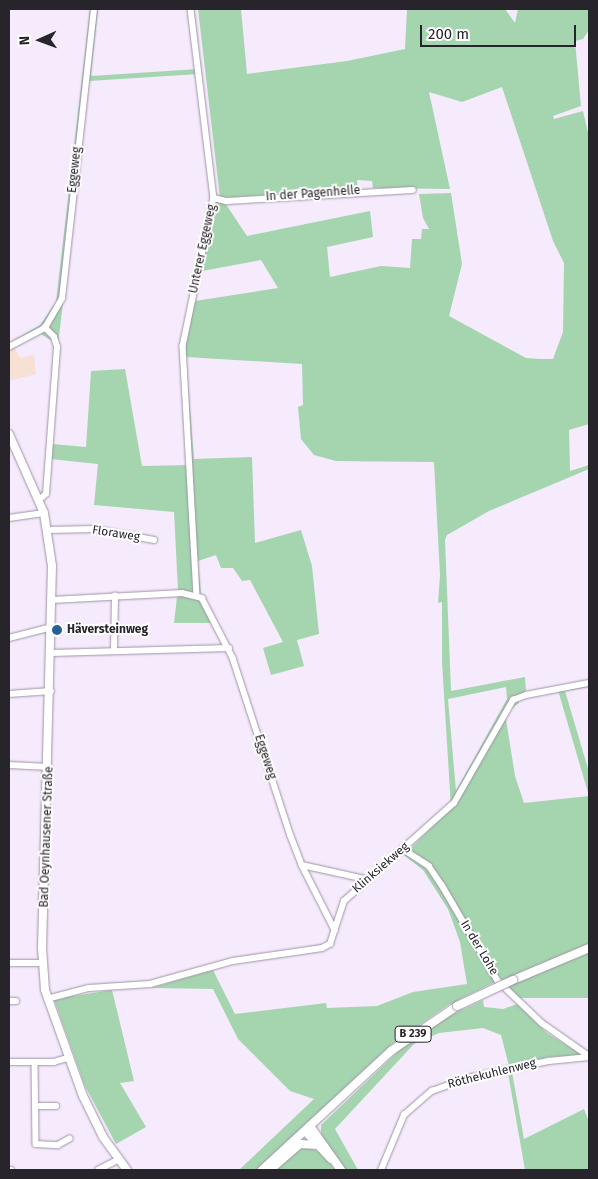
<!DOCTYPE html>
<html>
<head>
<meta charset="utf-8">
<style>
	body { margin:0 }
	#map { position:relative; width:598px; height:1179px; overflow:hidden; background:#f6eafd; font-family:"Fira Sans",sans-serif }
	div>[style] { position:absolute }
	.commercial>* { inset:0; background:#f7e0d4 }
	.green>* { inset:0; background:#a4d5ae }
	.roads { filter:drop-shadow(0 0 1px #9f94a5) drop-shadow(0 0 1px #9f94a5) }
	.minor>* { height:5.5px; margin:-2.75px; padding:0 2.75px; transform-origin:2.75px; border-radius:2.75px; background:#fff }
	.major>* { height:8px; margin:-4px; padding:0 4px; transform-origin:4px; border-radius:4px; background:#fff }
	.bridges { filter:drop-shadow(0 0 1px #9f94a5) drop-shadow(0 0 1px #9f94a5) }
	.major-bridge>* { height:8px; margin:-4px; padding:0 4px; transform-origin:4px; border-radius:4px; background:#fff }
	.dots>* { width:14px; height:14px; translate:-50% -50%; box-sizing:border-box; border:2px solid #fff; border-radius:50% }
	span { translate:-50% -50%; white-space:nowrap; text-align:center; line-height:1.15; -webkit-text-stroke:4px #fff; paint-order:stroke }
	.shield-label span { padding:1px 4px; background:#fff; border:1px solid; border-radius:4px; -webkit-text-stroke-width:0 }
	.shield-label { font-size:11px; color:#28242b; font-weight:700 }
	.street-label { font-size:12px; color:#28242b }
	.poi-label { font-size:12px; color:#28242b; font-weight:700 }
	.left { translate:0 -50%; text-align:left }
	.frame { position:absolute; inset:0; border:10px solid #28242b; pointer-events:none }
	.north { position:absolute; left:15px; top:15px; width:50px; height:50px; -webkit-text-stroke:4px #fff; paint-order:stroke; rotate:268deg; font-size:14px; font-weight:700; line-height:20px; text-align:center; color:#28242b }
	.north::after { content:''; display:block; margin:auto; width:18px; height:22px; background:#28242b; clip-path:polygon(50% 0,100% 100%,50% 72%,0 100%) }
	.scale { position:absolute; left:420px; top:25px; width:156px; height:22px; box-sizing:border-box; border:2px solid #28242b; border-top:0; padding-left:6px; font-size:15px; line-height:18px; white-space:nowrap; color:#28242b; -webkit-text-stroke:4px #fff; paint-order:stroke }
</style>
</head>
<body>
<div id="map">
	<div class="commercial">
		<i style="clip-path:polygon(14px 347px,20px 358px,34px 355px,36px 374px,9px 381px,9px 350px)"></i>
	</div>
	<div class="green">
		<i style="clip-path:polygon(evenodd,90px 9px,98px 9px,91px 76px,198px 69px,188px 9px,194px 9px,216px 201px,225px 203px,247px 236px,370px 211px,373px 237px,327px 247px,330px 277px,381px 266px,410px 268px,412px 239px,421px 239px,422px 229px,429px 229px,423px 218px,419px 194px,451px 193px,462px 264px,449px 316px,526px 358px,541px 359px,553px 359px,563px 332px,564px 263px,553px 241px,502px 87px,462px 102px,429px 92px,450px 189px,373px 188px,372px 181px,357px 180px,358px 189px,220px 198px,198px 9px,241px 9px,247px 74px,347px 61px,405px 49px,407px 9px,505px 9px,515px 23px,518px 9px,589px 9px,589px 30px,583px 39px,575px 41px,581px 106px,553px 116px,554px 119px,583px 111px,589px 137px,589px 424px,569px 430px,570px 471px,589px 465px,589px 469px,489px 511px,447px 535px,445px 540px,451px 691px,525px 677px,526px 693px,518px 697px,519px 703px,505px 713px,515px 776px,524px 803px,589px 796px,557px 687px,589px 681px,589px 687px,565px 691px,589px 772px,589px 998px,518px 998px,494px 970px,489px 972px,495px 982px,448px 1005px,392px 1044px,256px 1170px,239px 1170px,314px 1099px,290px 1091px,238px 1039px,213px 989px,151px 988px,213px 970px,235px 1014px,326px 1003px,327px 1008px,377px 1006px,413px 992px,467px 984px,460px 942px,448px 909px,423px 870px,404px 855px,451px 808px,442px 662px,442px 602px,438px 603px,440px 575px,434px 462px,336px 461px,314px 455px,301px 439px,298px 407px,303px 405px,302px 364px,186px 357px,194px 459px,252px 457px,255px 543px,301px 530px,312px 566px,319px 634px,297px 640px,304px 666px,271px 675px,263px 648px,283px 642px,250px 580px,242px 581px,233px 568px,221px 568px,216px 555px,198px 561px,201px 593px,178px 590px,174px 512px,94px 505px,98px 464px,50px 459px,52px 444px,86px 447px,91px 371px,125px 369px,142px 466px,189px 465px,181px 355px,210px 200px,199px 74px,89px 81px,58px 345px,41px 334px,9px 350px,9px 343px,40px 325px,56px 302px,90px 9px,261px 260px,278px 288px,195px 301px,202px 271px,261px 260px,90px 9px,506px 687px,507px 699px,456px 791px,448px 699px,506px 687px)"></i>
		<i style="clip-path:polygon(182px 595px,199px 598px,214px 623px,174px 623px,177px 597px)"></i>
		<i style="clip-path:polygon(112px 990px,134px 1081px,120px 1083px,146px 1127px,116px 1144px,85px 1086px,54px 999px)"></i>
		<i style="clip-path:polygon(483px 1000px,484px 1007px,503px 1009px,517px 1004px,547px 1033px,582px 1055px,549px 1057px,509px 1066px,501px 1035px,483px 1028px,439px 1033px,414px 1044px,335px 1129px,358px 1170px,345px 1170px,321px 1135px,321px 1125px,405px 1045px,445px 1018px)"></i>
		<i style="clip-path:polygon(512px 1072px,524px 1139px,584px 1109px,589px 1122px,589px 1170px,525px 1170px,508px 1073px)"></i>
		<i style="clip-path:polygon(306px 1146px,322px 1153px,335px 1170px,273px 1170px,297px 1149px)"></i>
	</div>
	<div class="roads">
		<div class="minor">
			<i style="left:191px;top:9px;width:190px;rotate:83.1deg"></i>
			<i style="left:214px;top:198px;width:151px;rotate:101.8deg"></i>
			<i style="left:183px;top:346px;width:249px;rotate:86.8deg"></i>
			<i style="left:214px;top:198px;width:12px;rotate:14deg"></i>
			<i style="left:226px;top:201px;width:187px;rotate:-3.4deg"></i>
			<i style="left:9px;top:347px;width:41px;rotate:-27.8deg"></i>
			<i style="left:45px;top:328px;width:34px;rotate:-60deg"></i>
			<i style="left:62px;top:299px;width:292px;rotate:-83.7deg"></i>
			<i style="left:39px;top:500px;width:9px;rotate:-41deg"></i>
			<i style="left:46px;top:494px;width:147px;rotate:-85.7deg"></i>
			<i style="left:57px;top:347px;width:10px;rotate:-107deg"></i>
			<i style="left:54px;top:337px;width:13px;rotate:-135deg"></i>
			<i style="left:9px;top:518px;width:35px;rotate:-8deg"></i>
			<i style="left:48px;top:530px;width:45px;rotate:-1.3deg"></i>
			<i style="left:93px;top:529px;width:62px;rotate:10.2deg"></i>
			<i style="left:52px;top:600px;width:130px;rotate:-3.1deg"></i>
			<i style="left:182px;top:593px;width:21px;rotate:14deg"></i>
			<i style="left:202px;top:598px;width:68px;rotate:62.7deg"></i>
			<i style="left:233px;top:658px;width:187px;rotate:72deg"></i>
			<i style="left:291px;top:836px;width:31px;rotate:69deg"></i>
			<i style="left:302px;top:865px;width:73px;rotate:63.1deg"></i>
			<i style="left:9px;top:638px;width:44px;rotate:-14.3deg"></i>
			<i style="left:114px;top:649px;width:53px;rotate:-88.9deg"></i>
			<i style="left:51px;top:653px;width:178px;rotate:-1.6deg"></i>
			<i style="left:9px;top:694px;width:42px;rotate:-4.1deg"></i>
			<i style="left:9px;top:765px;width:40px;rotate:2.9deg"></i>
			<i style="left:403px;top:849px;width:31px;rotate:33deg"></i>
			<i style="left:429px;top:866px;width:23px;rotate:56deg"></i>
			<i style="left:442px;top:885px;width:111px;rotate:59.7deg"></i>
			<i style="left:498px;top:981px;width:61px;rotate:43.7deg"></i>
			<i style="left:542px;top:1023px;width:57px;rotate:35.1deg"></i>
			<i style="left:302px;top:865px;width:65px;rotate:12.5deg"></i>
			<i style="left:9px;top:963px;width:33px"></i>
			<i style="left:47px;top:999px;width:43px;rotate:-14.7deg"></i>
			<i style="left:89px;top:988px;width:61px;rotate:-3.8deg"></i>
			<i style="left:150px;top:984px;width:86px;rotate:-15.5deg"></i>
			<i style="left:233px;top:961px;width:90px;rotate:-8.3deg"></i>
			<i style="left:322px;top:948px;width:9px;rotate:-27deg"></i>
			<i style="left:330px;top:944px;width:45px;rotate:-72deg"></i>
			<i style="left:344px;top:901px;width:147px;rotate:-41.7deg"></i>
			<i style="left:454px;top:803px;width:119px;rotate:-60.2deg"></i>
			<i style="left:513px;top:700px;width:14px;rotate:-21deg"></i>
			<i style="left:526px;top:695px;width:64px;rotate:-10.8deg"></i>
			<i style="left:9px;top:1001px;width:7px"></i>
			<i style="left:9px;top:1062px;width:45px"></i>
			<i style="left:54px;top:1062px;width:15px;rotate:-16deg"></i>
			<i style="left:35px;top:1062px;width:82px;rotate:89.3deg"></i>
			<i style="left:36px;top:1144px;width:22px;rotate:3deg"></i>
			<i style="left:58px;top:1145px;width:13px;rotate:-29deg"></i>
			<i style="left:36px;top:1106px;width:20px"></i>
			<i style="left:9px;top:1170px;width:2px"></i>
			<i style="left:98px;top:1170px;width:22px;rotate:-27deg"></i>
			<i style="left:381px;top:1170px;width:60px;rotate:-67.3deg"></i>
			<i style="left:404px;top:1115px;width:37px;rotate:-41deg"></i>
			<i style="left:432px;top:1091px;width:38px;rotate:-20deg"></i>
			<i style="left:468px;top:1078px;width:83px;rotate:-11.9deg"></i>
			<i style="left:549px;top:1061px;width:40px;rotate:-5.7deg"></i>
		</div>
		<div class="major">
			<i style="left:9px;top:434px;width:86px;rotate:66.1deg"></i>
			<i style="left:44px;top:513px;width:54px;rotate:81.4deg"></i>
			<i style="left:52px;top:566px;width:382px;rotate:91.5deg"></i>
			<i style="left:42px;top:948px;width:42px;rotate:85.9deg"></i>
			<i style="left:45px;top:990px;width:113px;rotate:70.3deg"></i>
			<i style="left:83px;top:1096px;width:46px;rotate:64deg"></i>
			<i style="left:103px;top:1137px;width:41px;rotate:54deg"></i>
			<i style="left:513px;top:980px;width:82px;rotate:-22.8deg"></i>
			<i style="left:310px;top:1126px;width:54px;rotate:54.8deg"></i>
			<i style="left:305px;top:1131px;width:38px;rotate:47deg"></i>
			<i style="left:262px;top:1170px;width:176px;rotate:-42.7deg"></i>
			<i style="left:391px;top:1051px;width:80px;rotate:-34.3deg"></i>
			<i style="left:270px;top:1170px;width:40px;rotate:-41deg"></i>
			<i style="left:300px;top:1144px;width:18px;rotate:3deg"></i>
		</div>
	</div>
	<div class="bridges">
		<div class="major-bridge">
			<i style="left:457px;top:1006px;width:62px;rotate:-24.9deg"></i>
		</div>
	</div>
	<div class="dots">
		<i style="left:57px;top:630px;background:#286199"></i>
	</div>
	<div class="shield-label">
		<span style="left:413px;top:1034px">B 239</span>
	</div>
	<div class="street-label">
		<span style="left:75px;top:170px;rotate:-84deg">Eggeweg</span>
		<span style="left:313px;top:194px;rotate:-4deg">In der Pagenhelle</span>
		<span style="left:203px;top:249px;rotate:-78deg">Unterer Eggeweg</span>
		<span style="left:116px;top:534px;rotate:9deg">Floraweg</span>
		<span style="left:265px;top:757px;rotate:72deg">Eggeweg</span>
		<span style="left:47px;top:837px;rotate:-88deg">Bad Oeynhausener Straße</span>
		<span style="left:381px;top:868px;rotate:-41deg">Klinksiekweg</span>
		<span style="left:479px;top:948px;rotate:59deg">In der Lohe</span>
		<span style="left:492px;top:1074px;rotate:-14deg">Röthekuhlenweg</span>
	</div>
	<div class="poi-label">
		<span class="left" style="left:67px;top:630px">Häversteinweg</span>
	</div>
	<div class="frame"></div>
	<div class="north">N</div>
	<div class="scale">200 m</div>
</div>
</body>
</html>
